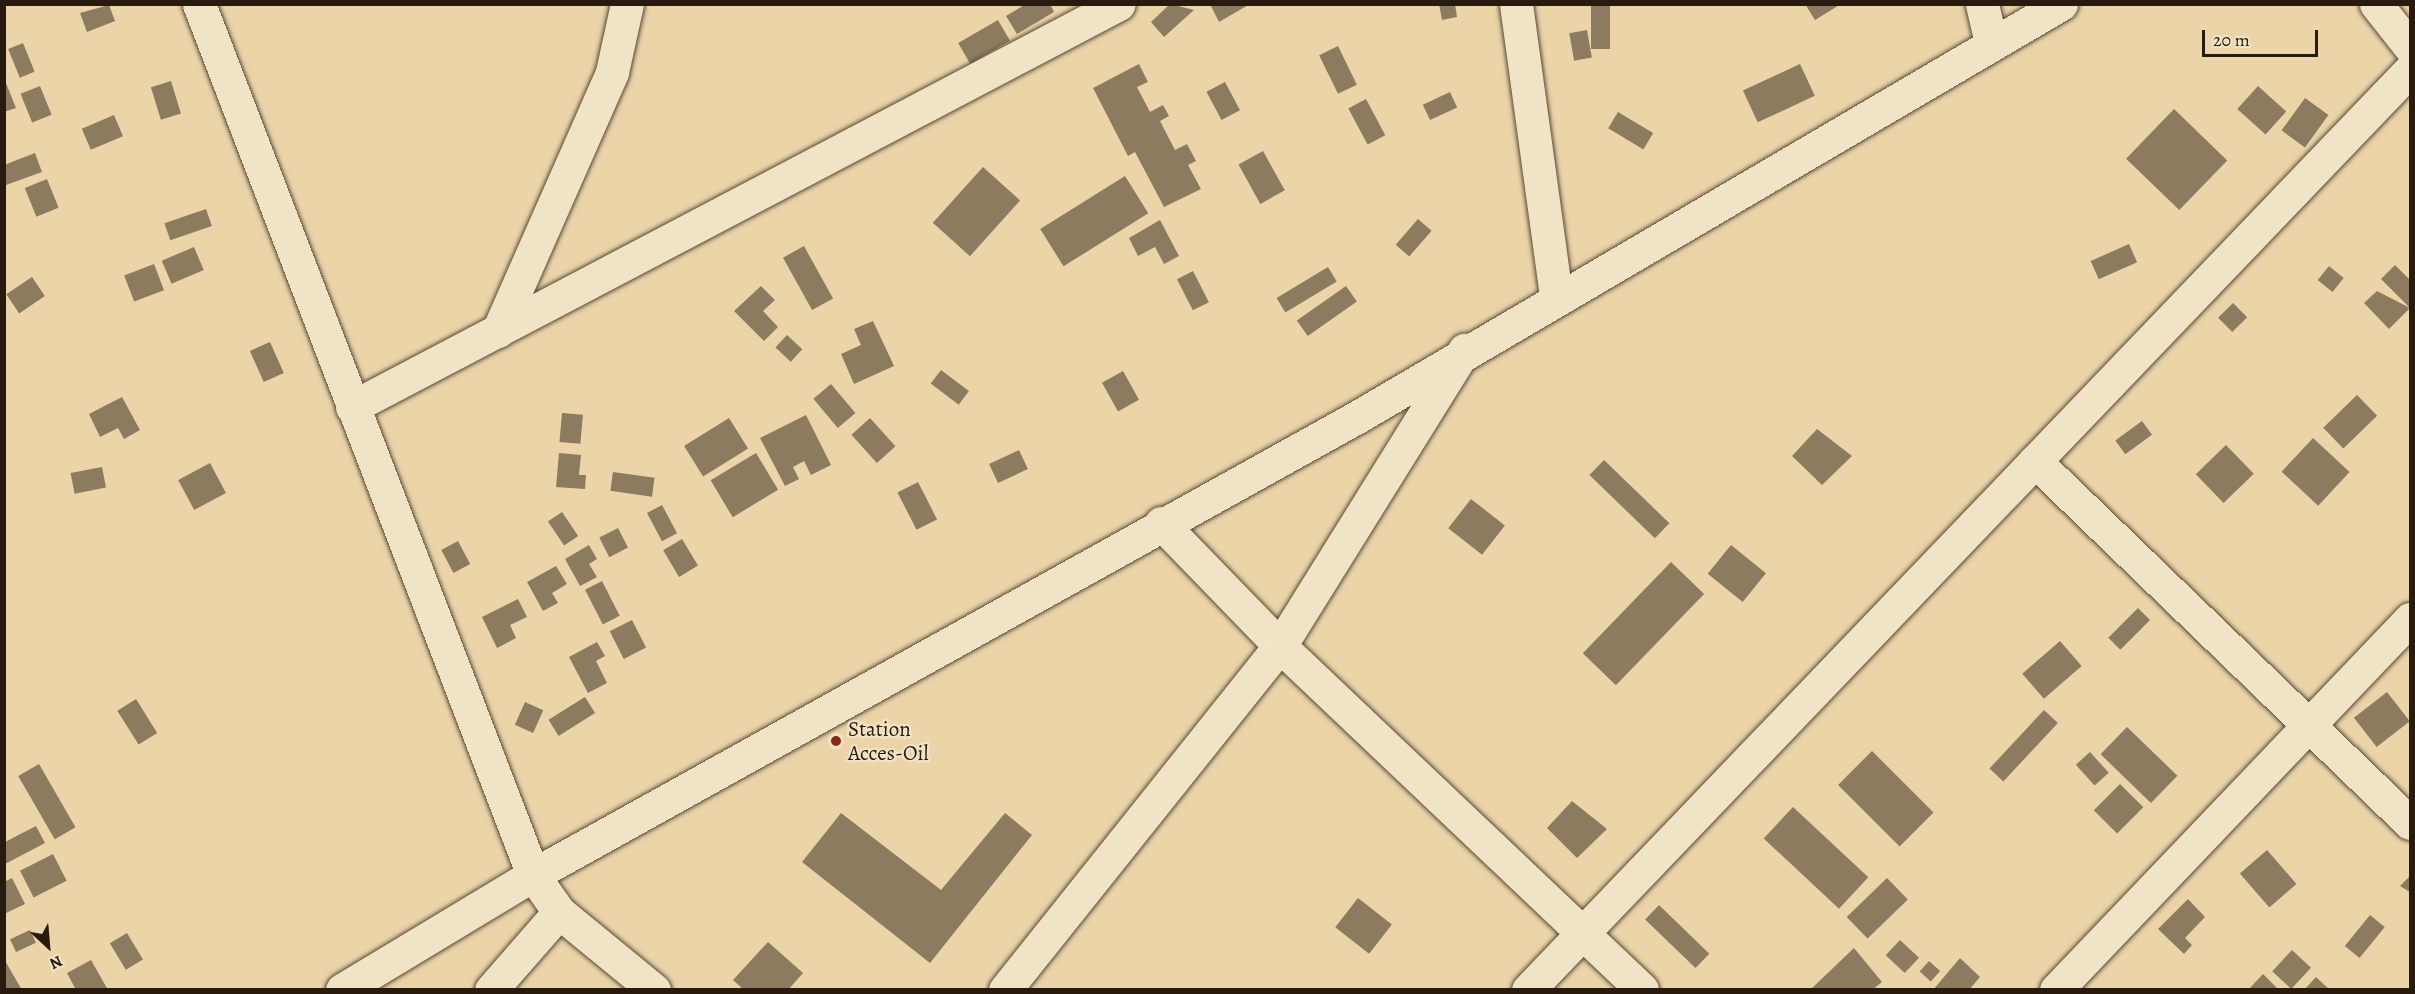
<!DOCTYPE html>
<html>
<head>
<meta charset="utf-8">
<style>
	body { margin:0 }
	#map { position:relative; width:2415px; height:994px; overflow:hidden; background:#ead4a8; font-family:Alegreya,serif }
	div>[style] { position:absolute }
	.building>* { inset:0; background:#8d7b5f; transform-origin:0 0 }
	.roads { filter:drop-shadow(0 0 2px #594835) drop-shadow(0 0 2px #594835) }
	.street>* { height:33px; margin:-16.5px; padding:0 16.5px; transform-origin:16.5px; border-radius:16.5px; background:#f1e3c6 }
	.secondary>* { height:33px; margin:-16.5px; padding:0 16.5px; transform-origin:16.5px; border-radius:16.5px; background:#f1e3c6 }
	.dots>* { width:16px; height:16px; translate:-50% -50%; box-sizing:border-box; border:3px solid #f1e3c6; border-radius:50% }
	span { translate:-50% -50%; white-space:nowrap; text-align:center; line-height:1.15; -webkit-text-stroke:4.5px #f1e3c6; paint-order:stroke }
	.poi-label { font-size:21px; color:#291a0f }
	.left { translate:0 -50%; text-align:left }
	.frame { position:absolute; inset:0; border:6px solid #291a0f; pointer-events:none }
	.north { position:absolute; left:18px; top:916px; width:60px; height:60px; -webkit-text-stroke:4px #f1e3c6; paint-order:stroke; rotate:154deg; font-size:16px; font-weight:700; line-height:24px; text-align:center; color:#291a0f }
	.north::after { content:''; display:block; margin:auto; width:21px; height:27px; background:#291a0f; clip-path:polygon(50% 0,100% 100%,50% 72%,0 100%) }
	.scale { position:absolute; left:2202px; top:30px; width:116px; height:27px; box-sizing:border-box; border:3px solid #291a0f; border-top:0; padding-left:8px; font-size:18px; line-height:21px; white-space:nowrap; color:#291a0f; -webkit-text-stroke:4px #f1e3c6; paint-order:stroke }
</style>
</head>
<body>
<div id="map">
	<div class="building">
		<i style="clip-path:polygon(1026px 4px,1050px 4px,1054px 12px,1017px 34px,1006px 16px)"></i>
		<i style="clip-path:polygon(1170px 4px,1194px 10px,1164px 37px,1151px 22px)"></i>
		<i style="clip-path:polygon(1210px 4px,1250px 4px,1219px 22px)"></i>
		<i style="clip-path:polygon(1439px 4px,1455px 4px,1457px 17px,1442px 20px)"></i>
		<i style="left:1591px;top:4px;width:19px;height:45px"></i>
		<i style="clip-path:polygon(1805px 4px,1841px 4px,1815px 20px)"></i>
		<i style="clip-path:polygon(109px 5px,115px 21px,87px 32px,80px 13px)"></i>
		<i style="left:998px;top:20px;width:24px;height:46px;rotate:60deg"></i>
		<i style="left:1587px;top:30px;width:28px;height:18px;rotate:80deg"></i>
		<i style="left:23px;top:43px;width:31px;height:16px;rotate:68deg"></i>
		<i style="left:1338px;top:46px;width:43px;height:21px;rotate:64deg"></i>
		<i style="clip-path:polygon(1139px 64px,1148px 82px,1137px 87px,1150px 112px,1163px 105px,1169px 116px,1160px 121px,1175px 150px,1187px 144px,1196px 161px,1188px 165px,1201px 189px,1164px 207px,1135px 152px,1128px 156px,1093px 88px)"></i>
		<i style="left:1800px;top:64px;width:35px;height:63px;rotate:65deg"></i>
		<i style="clip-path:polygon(4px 78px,16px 108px,4px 112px)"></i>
		<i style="left:171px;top:81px;width:34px;height:21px;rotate:73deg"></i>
		<i style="left:1225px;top:82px;width:32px;height:21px;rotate:62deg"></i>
		<i style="left:40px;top:86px;width:31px;height:21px;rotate:68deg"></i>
		<i style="left:2258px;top:86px;width:38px;height:31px;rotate:42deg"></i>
		<i style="left:1450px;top:92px;width:17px;height:30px;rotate:65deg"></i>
		<i style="left:2305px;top:98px;width:29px;height:40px;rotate:36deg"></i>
		<i style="left:1366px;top:99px;width:41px;height:20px;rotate:62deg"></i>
		<i style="left:2174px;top:109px;width:74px;height:69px;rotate:44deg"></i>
		<i style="left:1618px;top:112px;width:41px;height:19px;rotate:31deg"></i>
		<i style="left:114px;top:115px;width:23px;height:35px;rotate:67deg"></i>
		<i style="left:1263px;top:151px;width:45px;height:28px;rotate:61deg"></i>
		<i style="clip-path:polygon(35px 153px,42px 172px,6px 185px,4px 165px)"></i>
		<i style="left:983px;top:167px;width:50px;height:75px;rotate:42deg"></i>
		<i style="left:1125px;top:176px;width:44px;height:100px;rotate:58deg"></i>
		<i style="left:47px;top:179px;width:31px;height:24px;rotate:68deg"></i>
		<i style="left:206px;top:209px;width:18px;height:44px;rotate:71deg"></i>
		<i style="left:1418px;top:219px;width:18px;height:34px;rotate:41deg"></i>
		<i style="clip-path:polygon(1160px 220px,1179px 256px,1164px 264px,1155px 247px,1138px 256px,1129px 238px)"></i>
		<i style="left:2129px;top:244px;width:20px;height:42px;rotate:66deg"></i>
		<i style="left:804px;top:246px;width:60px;height:24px;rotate:61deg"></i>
		<i style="left:194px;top:247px;width:25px;height:35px;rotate:67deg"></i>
		<i style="left:154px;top:264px;width:28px;height:32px;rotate:69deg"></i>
		<i style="clip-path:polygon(2395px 265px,2410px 280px,2410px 308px,2381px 279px)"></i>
		<i style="left:2329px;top:266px;width:19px;height:18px;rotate:39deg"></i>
		<i style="left:1328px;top:267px;width:17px;height:60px;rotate:59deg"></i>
		<i style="left:1193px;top:271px;width:35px;height:18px;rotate:63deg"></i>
		<i style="left:32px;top:277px;width:23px;height:31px;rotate:56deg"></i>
		<i style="clip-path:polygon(761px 286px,775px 300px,763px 311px,778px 327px,764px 341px,734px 311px)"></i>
		<i style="left:1346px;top:286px;width:19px;height:60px;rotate:55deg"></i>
		<i style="clip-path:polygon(2377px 291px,2410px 308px,2389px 329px,2364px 303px)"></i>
		<i style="left:2233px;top:303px;width:20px;height:21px;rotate:45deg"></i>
		<i style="clip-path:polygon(873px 321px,894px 366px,854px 384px,841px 354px,861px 345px,854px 329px)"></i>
		<i style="left:787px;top:335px;width:21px;height:17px;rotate:43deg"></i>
		<i style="left:270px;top:342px;width:34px;height:22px;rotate:66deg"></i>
		<i style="left:941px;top:370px;width:35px;height:17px;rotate:37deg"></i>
		<i style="left:1123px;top:371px;width:33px;height:24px;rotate:61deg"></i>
		<i style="left:831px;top:384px;width:38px;height:23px;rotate:50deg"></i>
		<i style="left:2357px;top:395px;width:29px;height:47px;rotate:46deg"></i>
		<i style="clip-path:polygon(122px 397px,140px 430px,124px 439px,118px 428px,100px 437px,89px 414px)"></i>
		<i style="left:562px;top:413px;width:21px;height:29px;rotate:5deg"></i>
		<i style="clip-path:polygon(806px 415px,831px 465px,811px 475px,804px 461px,793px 467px,799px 479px,785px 486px,760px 438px)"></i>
		<i style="left:729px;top:418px;width:36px;height:53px;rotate:58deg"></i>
		<i style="left:870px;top:418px;width:38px;height:25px;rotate:48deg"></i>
		<i style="left:2142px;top:421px;width:17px;height:33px;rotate:54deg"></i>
		<i style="clip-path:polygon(1817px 429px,1852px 456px,1822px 485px,1792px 456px)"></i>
		<i style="left:2313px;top:438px;width:50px;height:46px;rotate:43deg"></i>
		<i style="left:2226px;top:445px;width:40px;height:42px;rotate:46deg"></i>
		<i style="left:1019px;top:450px;width:21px;height:33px;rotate:65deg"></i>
		<i style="clip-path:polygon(559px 453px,581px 455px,579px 475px,586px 475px,585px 489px,556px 487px)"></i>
		<i style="left:756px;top:453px;width:43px;height:53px;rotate:59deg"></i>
		<i style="left:1604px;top:460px;width:91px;height:21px;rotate:44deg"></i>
		<i style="left:210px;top:463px;width:34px;height:36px;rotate:62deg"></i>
		<i style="left:102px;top:467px;width:21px;height:32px;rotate:79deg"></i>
		<i style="left:613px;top:472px;width:42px;height:19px;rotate:8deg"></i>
		<i style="left:918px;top:482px;width:42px;height:23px;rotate:63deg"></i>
		<i style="left:1471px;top:499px;width:43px;height:37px;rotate:38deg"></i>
		<i style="left:662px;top:505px;width:32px;height:17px;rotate:62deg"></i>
		<i style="left:562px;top:512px;width:29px;height:17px;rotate:56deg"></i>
		<i style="left:618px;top:528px;width:22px;height:21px;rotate:63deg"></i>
		<i style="left:682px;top:539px;width:31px;height:22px;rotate:59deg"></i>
		<i style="left:458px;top:541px;width:26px;height:19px;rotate:62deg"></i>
		<i style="clip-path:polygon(589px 545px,597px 559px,589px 564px,597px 577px,580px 586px,565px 559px)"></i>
		<i style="left:1731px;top:545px;width:45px;height:37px;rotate:39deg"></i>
		<i style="left:1671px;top:562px;width:46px;height:127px;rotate:44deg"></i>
		<i style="clip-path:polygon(556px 566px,567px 584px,552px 593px,558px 603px,543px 611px,527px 582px)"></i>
		<i style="left:602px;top:581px;width:39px;height:19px;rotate:63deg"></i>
		<i style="clip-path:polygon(518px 599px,527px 617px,510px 625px,516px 638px,497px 648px,482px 617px)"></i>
		<i style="left:2138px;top:608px;width:17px;height:42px;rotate:45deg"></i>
		<i style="left:632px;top:620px;width:31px;height:25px;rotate:63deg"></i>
		<i style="left:2060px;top:641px;width:33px;height:50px;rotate:49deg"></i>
		<i style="clip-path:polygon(597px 642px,605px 656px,596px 661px,607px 683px,588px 693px,569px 657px)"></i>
		<i style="left:2387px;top:692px;width:37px;height:42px;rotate:52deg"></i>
		<i style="left:585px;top:697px;width:19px;height:43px;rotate:58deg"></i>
		<i style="left:136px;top:699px;width:40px;height:22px;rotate:58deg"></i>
		<i style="left:525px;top:702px;width:20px;height:25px;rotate:24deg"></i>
		<i style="left:2044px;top:710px;width:19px;height:80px;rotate:43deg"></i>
		<i style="left:2127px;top:727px;width:70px;height:38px;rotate:44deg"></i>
		<i style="left:1872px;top:751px;width:87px;height:48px;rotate:45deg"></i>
		<i style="left:2090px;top:752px;width:28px;height:19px;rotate:48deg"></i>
		<i style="left:39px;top:764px;width:73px;height:24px;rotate:60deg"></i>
		<i style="left:2120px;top:784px;width:33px;height:37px;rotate:45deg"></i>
		<i style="clip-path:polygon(1572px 801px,1607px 829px,1577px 858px,1547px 828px)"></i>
		<i style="left:1793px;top:807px;width:103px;height:43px;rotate:43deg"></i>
		<i style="clip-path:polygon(841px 813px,941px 890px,1005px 813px,1032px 835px,930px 963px,802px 862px)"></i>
		<i style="clip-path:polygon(36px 826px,45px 843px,5px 864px,5px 842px)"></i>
		<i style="left:2267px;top:850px;width:45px;height:36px;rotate:49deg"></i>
		<i style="left:53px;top:854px;width:30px;height:37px;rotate:63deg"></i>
		<i style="clip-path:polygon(2410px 876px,2410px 892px,2400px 886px)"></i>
		<i style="clip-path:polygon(12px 878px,25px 904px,4px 914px,4px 882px)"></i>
		<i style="left:1887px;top:878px;width:30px;height:56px;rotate:46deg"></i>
		<i style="left:1358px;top:898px;width:43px;height:37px;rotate:38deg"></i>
		<i style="clip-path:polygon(2188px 899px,2205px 917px,2185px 938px,2192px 945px,2184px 954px,2158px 929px)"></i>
		<i style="left:1659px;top:905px;width:70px;height:20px;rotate:44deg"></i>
		<i style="left:2370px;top:915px;width:19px;height:40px;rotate:39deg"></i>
		<i style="left:30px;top:930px;width:14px;height:22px;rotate:65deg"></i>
		<i style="left:127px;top:933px;width:31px;height:20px;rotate:59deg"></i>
		<i style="left:1900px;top:940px;width:26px;height:21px;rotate:43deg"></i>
		<i style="clip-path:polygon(768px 942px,803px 973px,788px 990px,744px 990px,733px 980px)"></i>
		<i style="clip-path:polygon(1854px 948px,1882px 982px,1872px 990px,1810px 990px)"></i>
		<i style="left:2292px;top:950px;width:26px;height:29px;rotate:43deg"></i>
		<i style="clip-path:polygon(1960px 958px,1980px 977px,1969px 990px,1933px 990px)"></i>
		<i style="clip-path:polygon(4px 959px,22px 990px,4px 990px)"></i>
		<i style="clip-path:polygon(91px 960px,108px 990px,76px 990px,67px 973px)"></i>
		<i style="left:1929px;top:961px;width:15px;height:14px;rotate:42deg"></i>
		<i style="clip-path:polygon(2263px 974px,2279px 990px,2248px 990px)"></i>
		<i style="clip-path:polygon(2316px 977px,2330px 990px,2304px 990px)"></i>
	</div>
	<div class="roads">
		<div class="street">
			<i style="left:199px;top:4px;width:933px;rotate:69.02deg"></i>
			<i style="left:533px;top:875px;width:45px;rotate:54.9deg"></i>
			<i style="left:559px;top:912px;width:123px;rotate:39.4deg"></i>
			<i style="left:1982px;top:4px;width:40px;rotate:77deg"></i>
			<i style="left:2376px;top:4px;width:55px;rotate:51.7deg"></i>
			<i style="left:498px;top:331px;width:283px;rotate:-66.2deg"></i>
			<i style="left:612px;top:72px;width:70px;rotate:-77.6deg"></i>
			<i style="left:352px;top:407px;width:866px;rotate:-27.72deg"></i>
			<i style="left:2035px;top:461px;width:521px;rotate:43.99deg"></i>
			<i style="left:1161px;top:523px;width:171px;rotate:45.9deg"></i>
			<i style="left:1280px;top:646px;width:499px;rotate:43.5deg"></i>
			<i style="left:491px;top:990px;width:103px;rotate:-48.9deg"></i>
			<i style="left:1005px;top:990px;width:440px;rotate:-51.4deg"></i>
			<i style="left:1280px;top:646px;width:349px;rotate:-58.1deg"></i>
			<i style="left:1528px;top:990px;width:1274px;rotate:-46.21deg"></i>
			<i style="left:2056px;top:990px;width:513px;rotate:-46.34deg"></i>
		</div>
		<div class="secondary">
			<i style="left:1516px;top:4px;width:295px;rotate:82.2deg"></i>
			<i style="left:342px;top:990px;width:223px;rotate:-31.1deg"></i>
			<i style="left:533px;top:875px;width:945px;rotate:-29.06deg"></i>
			<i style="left:1359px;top:416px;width:814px;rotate:-30.41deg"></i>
		</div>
	</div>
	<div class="dots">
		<i style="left:836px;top:741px;background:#8f2418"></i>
	</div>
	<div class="poi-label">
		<span class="left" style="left:848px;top:741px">Station<br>Acces-Oil</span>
	</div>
	<div class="frame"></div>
	<div class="north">N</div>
	<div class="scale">20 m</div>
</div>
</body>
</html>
